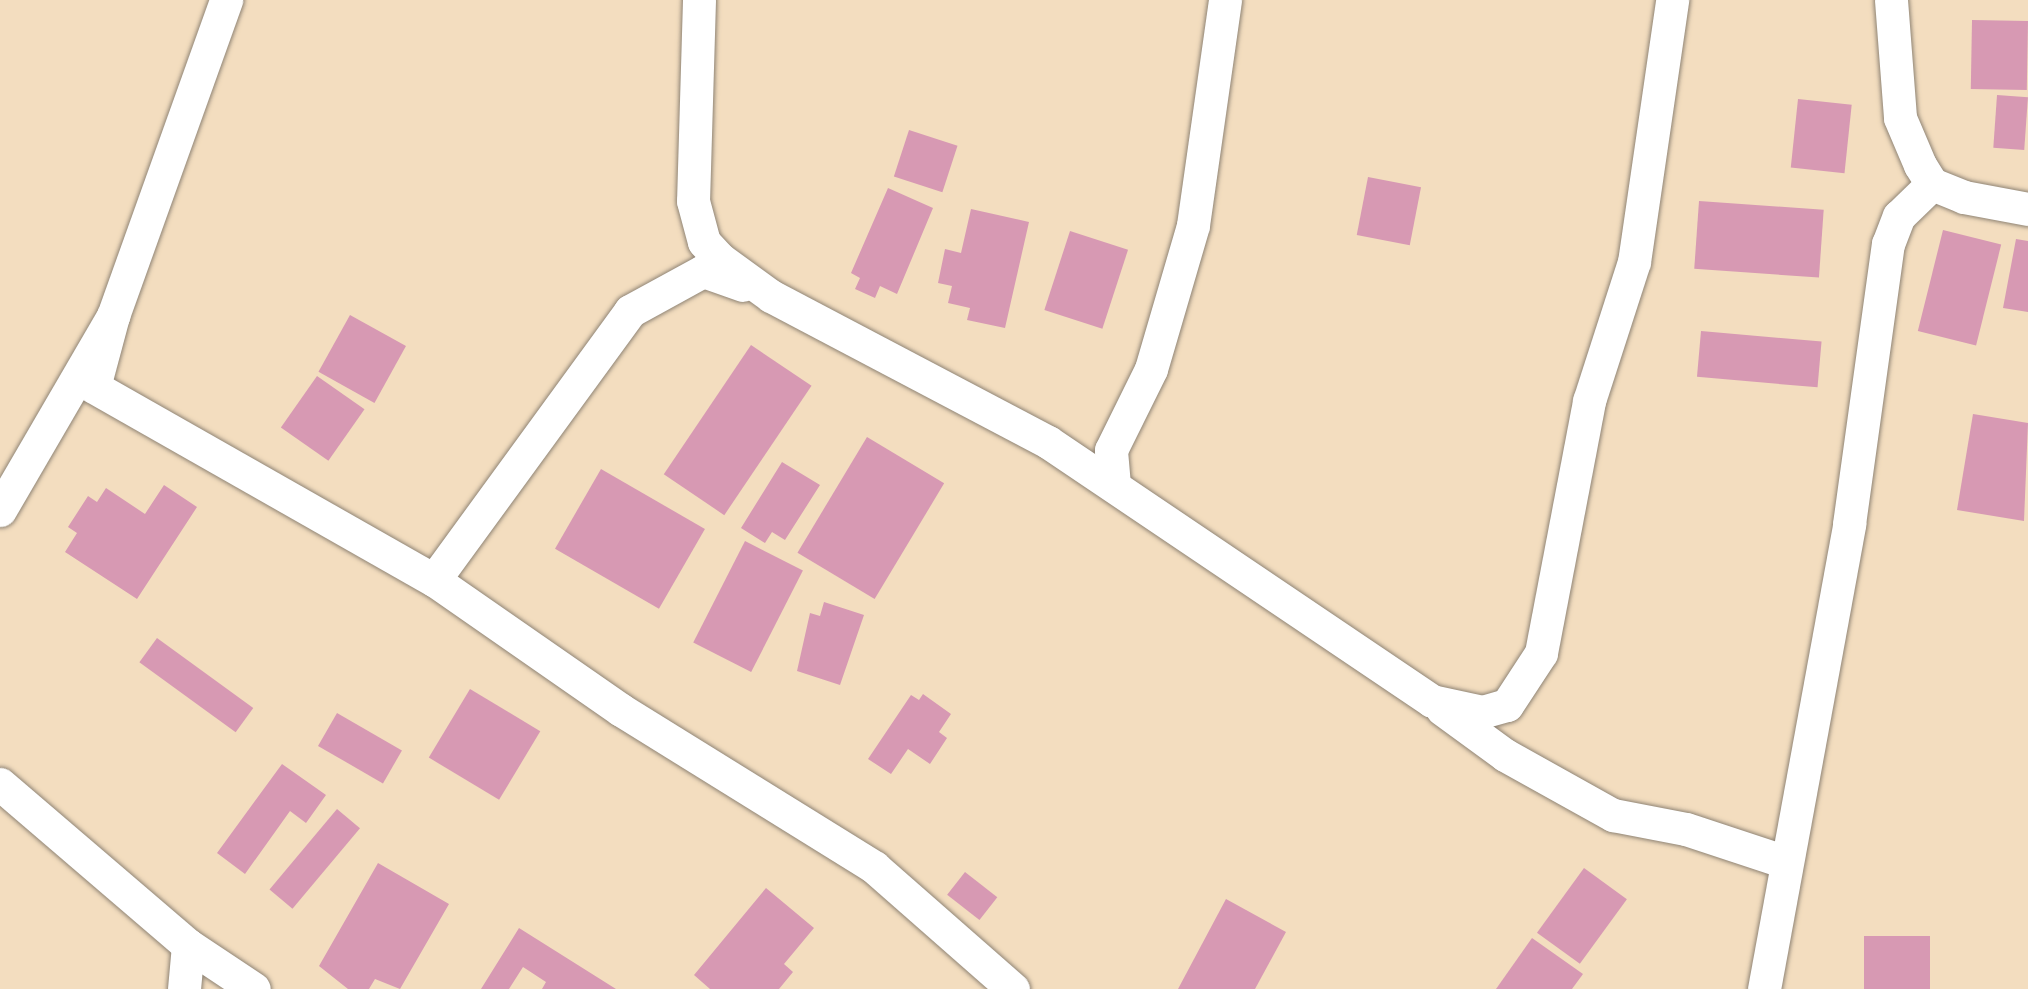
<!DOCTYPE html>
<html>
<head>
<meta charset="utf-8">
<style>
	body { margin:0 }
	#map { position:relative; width:2028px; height:989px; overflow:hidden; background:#f3ddbf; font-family:"Playpen Sans",sans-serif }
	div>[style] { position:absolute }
	.building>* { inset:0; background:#d799b3; transform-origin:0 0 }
	.roads { filter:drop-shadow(0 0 2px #8f8475) drop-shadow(0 0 2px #8f8475) }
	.minor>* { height:33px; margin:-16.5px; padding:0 16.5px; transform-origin:16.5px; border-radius:16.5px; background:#fff }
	span { translate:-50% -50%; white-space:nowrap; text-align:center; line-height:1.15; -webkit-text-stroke:5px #f7f3e8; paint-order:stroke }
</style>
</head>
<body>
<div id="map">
	<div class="building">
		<i style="left:2028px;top:21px;width:69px;height:56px;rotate:91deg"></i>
		<i style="left:1997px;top:95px;width:31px;height:53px;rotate:4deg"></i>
		<i style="left:1798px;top:99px;width:54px;height:69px;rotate:6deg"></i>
		<i style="left:909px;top:130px;width:51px;height:49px;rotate:18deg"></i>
		<i style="left:1368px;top:177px;width:54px;height:59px;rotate:11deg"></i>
		<i style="clip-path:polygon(888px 188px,933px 208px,897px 294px,880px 286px,875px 298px,855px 289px,860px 278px,851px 273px)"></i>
		<i style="left:1699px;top:201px;width:125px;height:68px;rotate:4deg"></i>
		<i style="clip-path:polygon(971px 209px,1029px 222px,1005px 328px,967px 320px,970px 308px,948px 303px,952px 286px,938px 283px,945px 249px,961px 253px)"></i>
		<i style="left:1943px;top:230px;width:60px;height:104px;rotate:14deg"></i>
		<i style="left:1070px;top:231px;width:61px;height:83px;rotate:18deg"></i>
		<i style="clip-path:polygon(2016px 239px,2028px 241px,2028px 312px,2003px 308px)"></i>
		<i style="left:350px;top:315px;width:64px;height:65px;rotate:29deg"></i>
		<i style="left:1701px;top:331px;width:121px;height:46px;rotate:5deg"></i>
		<i style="left:751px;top:345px;width:73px;height:156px;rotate:34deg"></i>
		<i style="left:317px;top:376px;width:58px;height:63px;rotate:35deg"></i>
		<i style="clip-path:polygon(1973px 414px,2028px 423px,2024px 521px,1957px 510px)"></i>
		<i style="left:867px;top:437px;width:90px;height:135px;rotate:31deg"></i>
		<i style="clip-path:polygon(782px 462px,820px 485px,785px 540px,772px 532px,765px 543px,741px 528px)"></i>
		<i style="left:601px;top:469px;width:120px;height:92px;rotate:30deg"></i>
		<i style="clip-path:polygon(164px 485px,197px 507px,137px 599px,65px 552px,77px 533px,68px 527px,88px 496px,97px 502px,106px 488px,145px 514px)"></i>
		<i style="left:745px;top:541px;width:65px;height:114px;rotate:27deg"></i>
		<i style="clip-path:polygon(824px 602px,864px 615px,840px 685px,797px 671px,810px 613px,820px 616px)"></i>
		<i style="left:157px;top:638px;width:119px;height:30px;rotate:36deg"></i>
		<i style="left:470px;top:689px;width:82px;height:80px;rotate:31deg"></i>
		<i style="clip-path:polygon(923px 694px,951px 714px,939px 732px,947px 738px,930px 764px,908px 749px,891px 774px,868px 759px,911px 695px,919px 700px)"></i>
		<i style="left:337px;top:713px;width:75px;height:38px;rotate:30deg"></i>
		<i style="clip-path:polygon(282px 764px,326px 795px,306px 823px,290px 811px,245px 874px,217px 853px)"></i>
		<i style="left:337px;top:809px;width:30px;height:105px;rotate:40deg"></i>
		<i style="clip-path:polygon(378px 863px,449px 904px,400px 989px,375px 979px,369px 989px,348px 989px,319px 966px)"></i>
		<i style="left:1584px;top:868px;width:53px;height:80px;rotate:36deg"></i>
		<i style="left:965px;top:872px;width:41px;height:29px;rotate:38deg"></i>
		<i style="clip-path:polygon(766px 888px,814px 928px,784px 964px,793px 972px,779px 989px,710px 989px,694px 975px)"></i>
		<i style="clip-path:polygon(1226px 899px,1286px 932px,1255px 989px,1178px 989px)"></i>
		<i style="clip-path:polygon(519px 928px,616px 989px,542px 989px,546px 982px,523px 967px,509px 989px,481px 989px)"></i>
		<i style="left:1864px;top:936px;width:66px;height:53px"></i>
		<i style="clip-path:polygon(1532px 938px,1583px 974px,1572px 989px,1496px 989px)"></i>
	</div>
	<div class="roads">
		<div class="minor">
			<i style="left:699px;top:0;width:201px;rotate:91.7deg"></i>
			<i style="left:693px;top:201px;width:42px;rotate:75deg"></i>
			<i style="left:704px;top:242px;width:23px;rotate:47deg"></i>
			<i style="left:720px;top:259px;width:63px;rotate:36deg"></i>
			<i style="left:771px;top:296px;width:313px;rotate:27.8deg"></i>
			<i style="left:1048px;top:442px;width:463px;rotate:34deg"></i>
			<i style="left:1432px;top:701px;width:51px;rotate:12.4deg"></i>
			<i style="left:1482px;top:712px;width:26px;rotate:-16deg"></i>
			<i style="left:1507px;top:705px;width:62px;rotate:-56.8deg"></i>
			<i style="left:1541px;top:653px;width:257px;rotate:-79.2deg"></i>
			<i style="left:1589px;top:401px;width:146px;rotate:-72.1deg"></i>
			<i style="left:1634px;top:262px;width:265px;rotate:-81.7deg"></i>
			<i style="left:1891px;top:0;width:118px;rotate:85.6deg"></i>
			<i style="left:1900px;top:118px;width:51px;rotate:66.9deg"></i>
			<i style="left:1920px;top:165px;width:22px;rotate:58deg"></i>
			<i style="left:1932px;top:184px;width:35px;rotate:22deg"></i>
			<i style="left:1964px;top:197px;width:65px;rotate:10.6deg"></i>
			<i style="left:113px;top:316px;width:73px;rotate:105deg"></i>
			<i style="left:94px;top:387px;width:391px;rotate:29.6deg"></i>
			<i style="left:434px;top:580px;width:228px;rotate:34.8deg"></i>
			<i style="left:621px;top:710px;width:298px;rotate:31.8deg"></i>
			<i style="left:874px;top:867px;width:185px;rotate:41.3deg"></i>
			<i style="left:1114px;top:485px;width:35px;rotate:-95deg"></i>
			<i style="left:1111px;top:450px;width:90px;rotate:-63.7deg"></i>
			<i style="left:1151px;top:369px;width:150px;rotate:-73.7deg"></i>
			<i style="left:1193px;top:225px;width:227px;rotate:-81.9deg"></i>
			<i style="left:0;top:510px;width:225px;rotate:-59.8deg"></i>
			<i style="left:113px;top:316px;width:336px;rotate:-70.3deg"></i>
			<i style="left:434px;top:580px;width:333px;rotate:-53.9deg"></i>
			<i style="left:630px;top:311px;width:83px;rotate:-28.7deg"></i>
			<i style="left:703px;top:271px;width:42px;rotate:19.3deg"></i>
			<i style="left:1442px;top:709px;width:78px;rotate:36.1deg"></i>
			<i style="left:1505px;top:755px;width:124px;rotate:29.1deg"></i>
			<i style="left:1613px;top:815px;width:74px;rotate:10.9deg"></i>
			<i style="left:1686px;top:829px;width:102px;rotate:18.3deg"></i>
			<i style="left:0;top:784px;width:248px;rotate:40.6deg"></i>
			<i style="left:188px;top:945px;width:79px;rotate:33.7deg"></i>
			<i style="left:184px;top:989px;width:44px;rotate:-84.8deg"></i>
			<i style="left:1764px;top:989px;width:473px;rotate:-79.6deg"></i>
			<i style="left:1849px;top:524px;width:283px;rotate:-82.1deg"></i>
			<i style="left:1888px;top:244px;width:30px;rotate:-69deg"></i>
			<i style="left:1899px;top:216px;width:46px;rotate:-44.1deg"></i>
		</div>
	</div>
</div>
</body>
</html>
